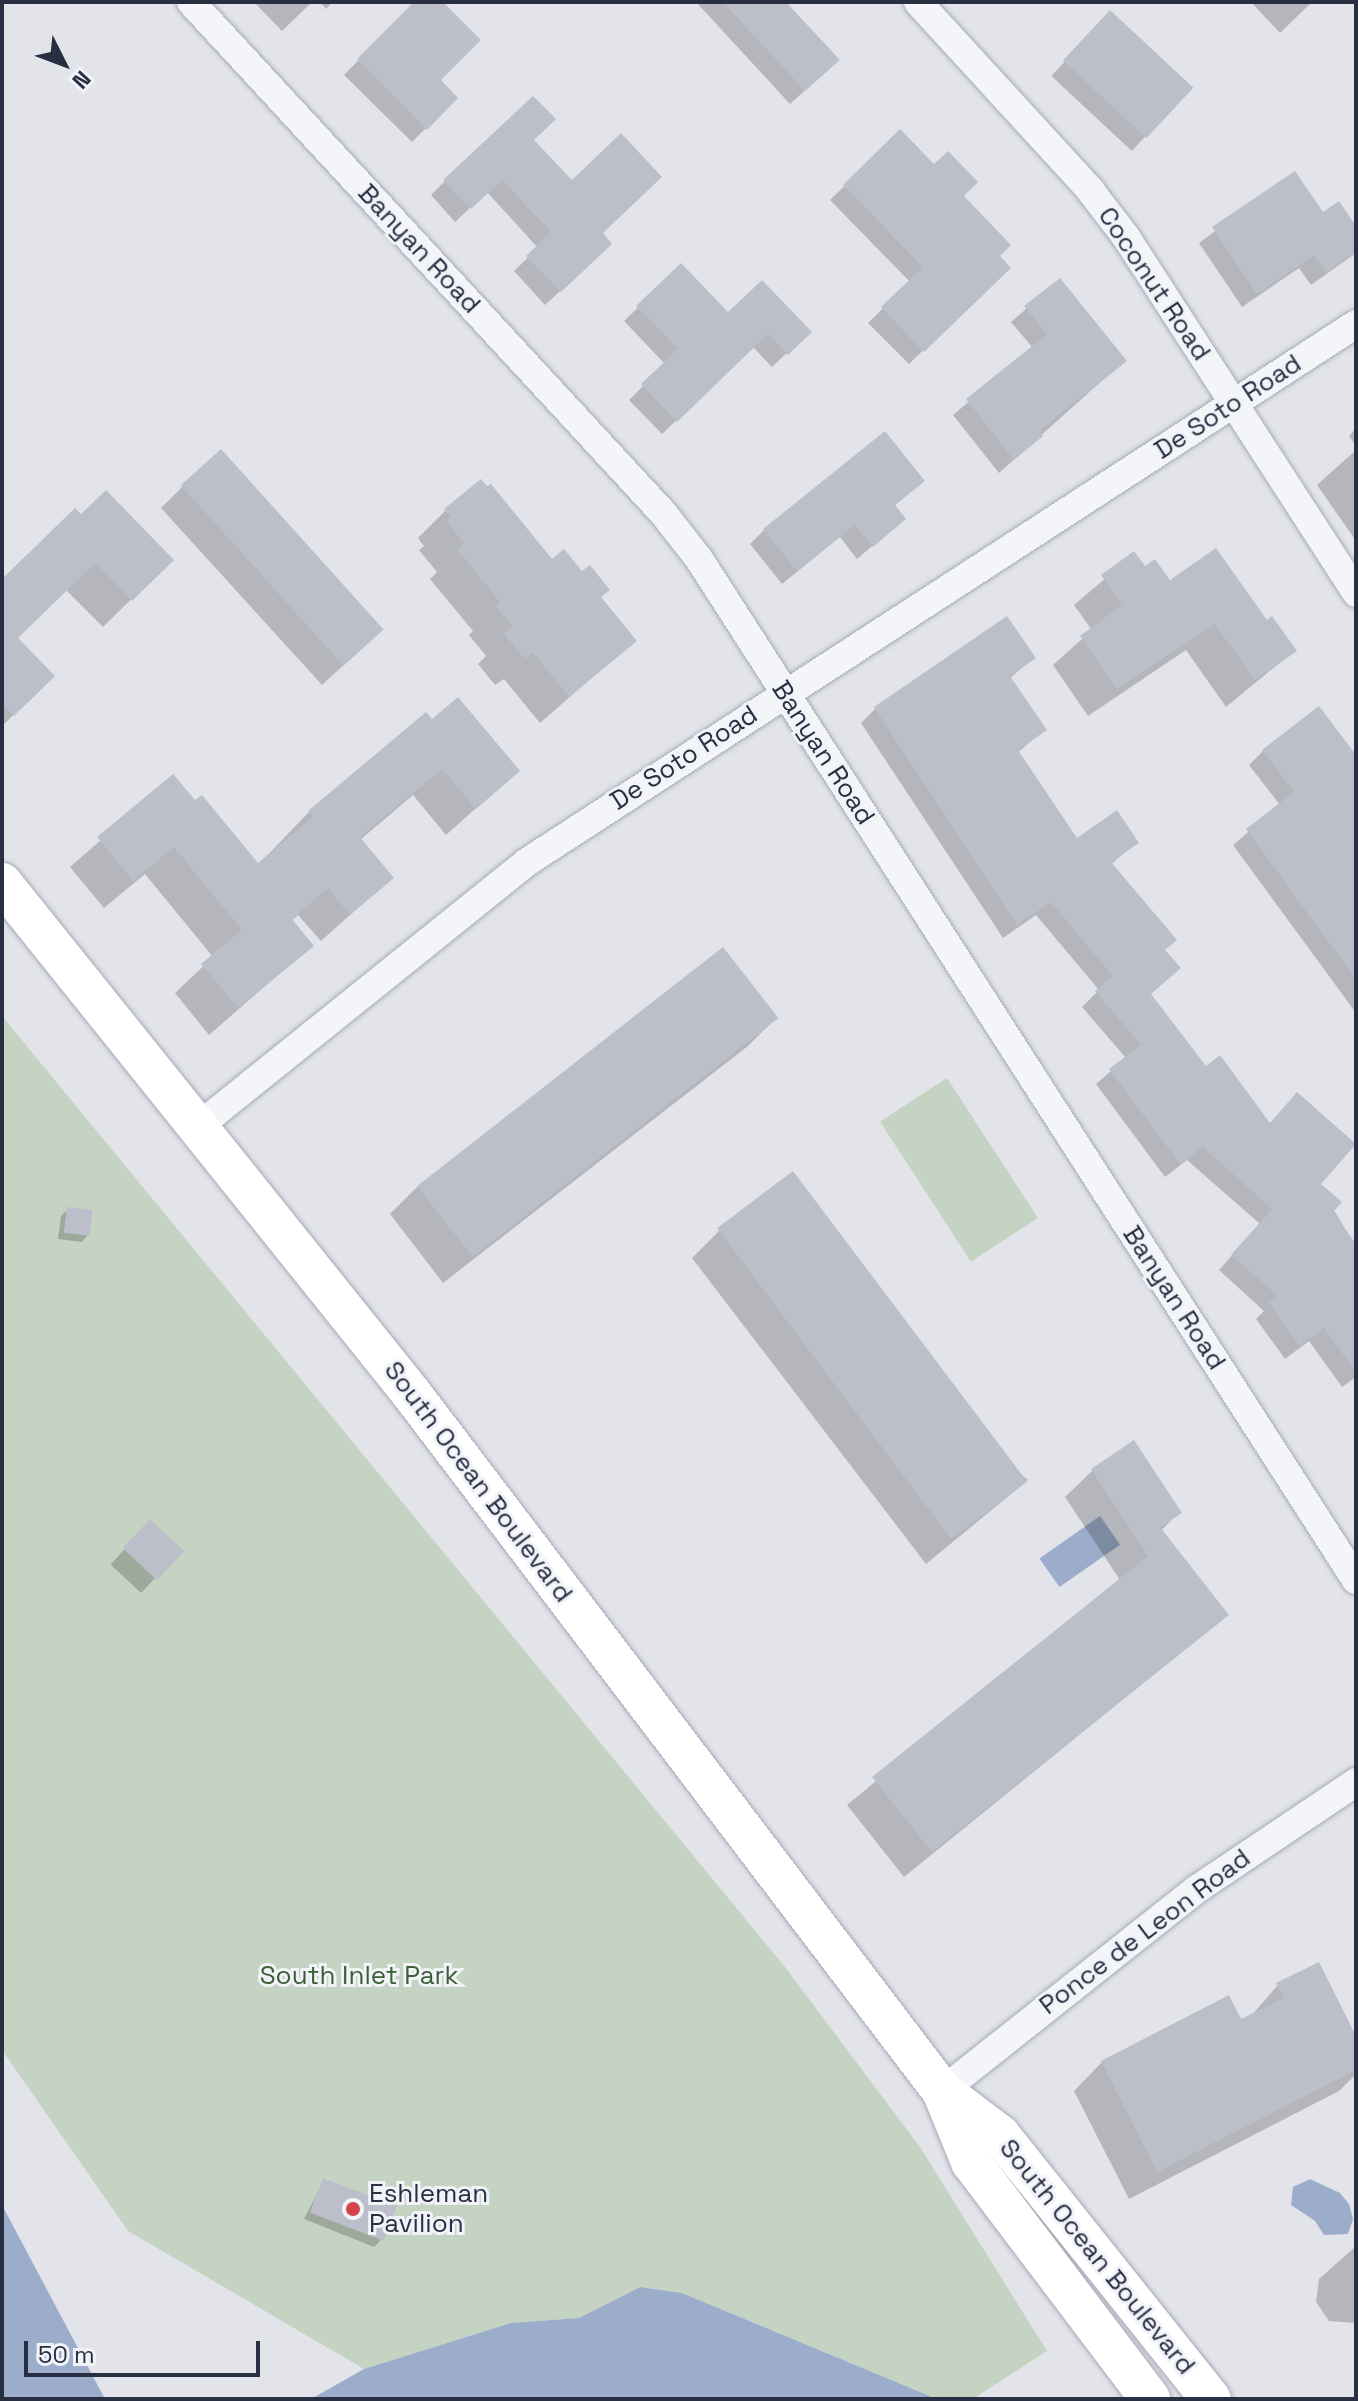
<!DOCTYPE html>
<html>
<head>
<meta charset="utf-8">
<style>
	body { margin:0 }
	#map { position:relative; width:1358px; height:2401px; overflow:hidden; background:#e2e4ea; font-family:"Space Grotesk",sans-serif }
	div>[style] { position:absolute }
	.green>* { inset:0; background:#c5d4c2; transform-origin:0 0 }
	.water>* { inset:0; background:#9cadcb; transform-origin:0 0 }
	.shadow>* { inset:0; background:#0003; transform-origin:0 0 }
	.building>* { inset:0; background:#bcbfca; transform-origin:0 0 }
	.roads { filter:drop-shadow(0 0 2px #a7aab5) drop-shadow(0 0 2px #a7aab5) }
	.street>* { height:28px; margin:-14px; padding:0 14px; transform-origin:14px; border-radius:14px; background:#f4f5f8 }
	.secondary>* { height:40px; margin:-20px; padding:0 20px; transform-origin:20px; border-radius:20px; background:#fff }
	.dots>* { width:22px; height:22px; translate:-50% -50%; box-sizing:border-box; border:4px solid #f1f3f8; border-radius:50% }
	span { translate:-50% -50%; white-space:nowrap; text-align:center; line-height:1.15; -webkit-text-stroke:6px #f1f3f8; paint-order:stroke }
	.street-label { font-size:26px; color:#292f43 }
	.park-label { font-size:26px; color:#395f36 }
	.poi-label { font-size:26px; color:#292f43 }
	.left { translate:0 -50%; text-align:left }
	.frame { position:absolute; inset:0; border:4px solid #292f43; pointer-events:none }
	.north { position:absolute; left:24px; top:24px; width:80px; height:80px; -webkit-text-stroke:6px #f1f3f8; paint-order:stroke; rotate:132deg; font-size:22px; font-weight:700; line-height:32px; text-align:center; color:#292f43 }
	.north::after { content:''; display:block; margin:auto; width:28px; height:36px; background:#292f43; clip-path:polygon(50% 0,100% 100%,50% 72%,0 100%) }
	.scale { position:absolute; left:24px; top:2341px; width:236px; height:36px; box-sizing:border-box; border:4px solid #292f43; border-top:0; padding-left:10px; font-size:24px; line-height:28px; white-space:nowrap; color:#292f43; -webkit-text-stroke:6px #f1f3f8; paint-order:stroke }
</style>
</head>
<body>
<div id="map">
	<div class="green">
		<i style="clip-path:polygon(2px 1016px,785px 1967px,920px 2147px,1047px 2351px,973px 2399px,937px 2399px,682px 2293px,640px 2287px,579px 2318px,511px 2323px,364px 2369px,128px 2231px,2px 2050px)"></i>
		<i style="left:947px;top:1078px;width:167px;height:80px;rotate:57deg"></i>
	</div>
	<div class="water">
		<i style="left:1100px;top:1516px;width:35px;height:74px;rotate:55deg"></i>
		<i style="clip-path:polygon(1310px 2179px,1340px 2193px,1349px 2204px,1353px 2219px,1348px 2234px,1324px 2235px,1315px 2221px,1291px 2205px,1293px 2187px)"></i>
		<i style="clip-path:polygon(2px 2205px,105px 2399px,2px 2399px)"></i>
		<i style="clip-path:polygon(640px 2287px,682px 2293px,937px 2399px,311px 2399px,364px 2369px,511px 2323px,579px 2318px)"></i>
	</div>
	<div class="shadow">
		<i style="clip-path:polygon(254px 2px,312px 2px,282px 31px)"></i>
		<i style="clip-path:polygon(320px 2px,333px 2px,326px 9px)"></i>
		<i style="clip-path:polygon(416px 2px,440px 2px,438px 80px,456px 98px,412px 142px,344px 75px)"></i>
		<i style="clip-path:polygon(696px 2px,784px 2px,823px 74px,790px 104px)"></i>
		<i style="clip-path:polygon(1251px 2px,1312px 2px,1280px 33px)"></i>
		<i style="left:1110px;top:13px;width:110px;height:86px;rotate:43deg"></i>
		<i style="clip-path:polygon(900px 132px,961px 196px,1008px 268px,909px 364px,868px 323px,910px 282px,830px 200px)"></i>
		<i style="clip-path:polygon(531px 140px,600px 234px,596px 258px,545px 305px,514px 271px,538px 248px,487px 192px,455px 222px,431px 195px,445px 181px)"></i>
		<i style="clip-path:polygon(1294px 173px,1322px 215px,1356px 230px,1356px 253px,1311px 285px,1299px 268px,1242px 307px,1199px 243px)"></i>
		<i style="clip-path:polygon(681px 266px,728px 315px,809px 332px,772px 367px,753px 347px,662px 434px,629px 400px,665px 364px,624px 321px)"></i>
		<i style="clip-path:polygon(1059px 280px,1124px 361px,999px 473px,953px 415px,1033px 348px,1011px 322px)"></i>
		<i style="clip-path:polygon(1356px 428px,1356px 446px,1349px 436px)"></i>
		<i style="clip-path:polygon(1356px 450px,1356px 541px,1317px 485px)"></i>
		<i style="clip-path:polygon(922px 480px,894px 506px,904px 519px,857px 559px,840px 537px,782px 584px,750px 544px,764px 530px)"></i>
		<i style="clip-path:polygon(183px 486px,360px 650px,322px 685px,161px 508px)"></i>
		<i style="clip-path:polygon(446px 510px,581px 574px,634px 641px,540px 723px,504px 679px,495px 685px,478px 664px,486px 656px,469px 635px,473px 631px,430px 579px,437px 572px,419px 550px,424px 546px,418px 538px)"></i>
		<i style="clip-path:polygon(81px 517px,171px 560px,103px 627px,66px 590px,16px 638px,53px 676px,2px 726px,2px 581px)"></i>
		<i style="clip-path:polygon(1134px 554px,1145px 569px,1170px 583px,1266px 623px,1294px 651px,1226px 707px,1186px 650px,1088px 716px,1053px 665px,1092px 630px,1074px 605px)"></i>
		<i style="clip-path:polygon(1033px 658px,1009px 679px,1044px 730px,1017px 753px,1077px 840px,1136px 843px,1110px 865px,1164px 951px,1150px 995px,1205px 1069px,1269px 1125px,1318px 1184px,1356px 1247px,1356px 1377px,1342px 1387px,1309px 1341px,1285px 1359px,1256px 1319px,1264px 1311px,1219px 1270px,1260px 1224px,1187px 1160px,1165px 1177px,1096px 1084px,1126px 1058px,1082px 1007px,1099px 990px,1036px 915px,1003px 938px,861px 723px,875px 709px)"></i>
		<i style="clip-path:polygon(431px 722px,518px 771px,446px 835px,413px 795px,360px 840px,391px 878px,321px 941px,298px 915px,291px 921px,311px 946px,209px 1035px,175px 993px,213px 957px,145px 874px,104px 908px,70px 867px,173px 777px,257px 866px,309px 812px)"></i>
		<i style="clip-path:polygon(1263px 751px,1356px 759px,1356px 1013px,1233px 845px,1280px 805px,1249px 765px)"></i>
		<i style="clip-path:polygon(723px 950px,776px 1018px,748px 1046px,443px 1283px,390px 1214px,418px 1186px)"></i>
		<i style="clip-path:polygon(68px 1209px,88px 1235px,82px 1242px,58px 1239px,61px 1216px)"></i>
		<i style="clip-path:polygon(720px 1230px,1028px 1480px,926px 1564px,692px 1258px)"></i>
		<i style="clip-path:polygon(1134px 1443px,1179px 1512px,1160px 1532px,1227px 1615px,904px 1877px,847px 1805px,1120px 1580px,1065px 1497px,1092px 1471px)"></i>
		<i style="left:150px;top:1522px;width:42px;height:58px;rotate:43deg"></i>
		<i style="clip-path:polygon(1278px 1985px,1356px 2041px,1356px 2074px,1339px 2091px,1129px 2199px,1074px 2091px,1102px 2062px,1251px 2016px)"></i>
		<i style="clip-path:polygon(324px 2180px,381px 2240px,374px 2247px,304px 2219px)"></i>
		<i style="clip-path:polygon(1356px 2246px,1356px 2323px,1329px 2321px,1316px 2302px,1319px 2279px)"></i>
	</div>
	<div class="building">
		<i style="clip-path:polygon(414px 2px,443px 2px,481px 40px,441px 80px,458px 98px,427px 130px,357px 59px)"></i>
		<i style="clip-path:polygon(723px 2px,786px 2px,840px 60px,805px 91px)"></i>
		<i style="left:1110px;top:10px;width:114px;height:69px;rotate:43deg"></i>
		<i style="clip-path:polygon(533px 96px,556px 119px,534px 140px,572px 180px,621px 133px,662px 177px,603px 233px,612px 244px,561px 292px,526px 256px,551px 232px,502px 180px,471px 209px,443px 180px)"></i>
		<i style="clip-path:polygon(900px 129px,934px 164px,948px 151px,978px 182px,964px 196px,1011px 245px,1000px 256px,1011px 268px,924px 352px,881px 307px,923px 267px,843px 185px)"></i>
		<i style="clip-path:polygon(1295px 171px,1323px 212px,1339px 201px,1356px 226px,1356px 252px,1326px 272px,1314px 255px,1257px 294px,1212px 227px)"></i>
		<i style="clip-path:polygon(681px 263px,728px 312px,762px 280px,812px 332px,788px 355px,768px 334px,677px 422px,641px 384px,678px 349px,636px 306px)"></i>
		<i style="clip-path:polygon(1060px 278px,1127px 361px,1039px 431px,1043px 436px,1014px 460px,966px 399px,1047px 334px,1024px 306px)"></i>
		<i style="clip-path:polygon(885px 431px,925px 481px,895px 505px,906px 519px,873px 547px,855px 525px,797px 571px,763px 529px)"></i>
		<i style="left:221px;top:449px;width:243px;height:54px;rotate:48deg"></i>
		<i style="clip-path:polygon(481px 479px,487px 486px,491px 484px,552px 559px,564px 549px,582px 571px,590px 565px,610px 590px,601px 597px,637px 641px,569px 697px,533px 652px,525px 659px,504px 634px,513px 627px,496px 606px,500px 602px,457px 549px,464px 543px,446px 521px,451px 517px,444px 509px)"></i>
		<i style="clip-path:polygon(106px 490px,174px 560px,132px 601px,95px 563px,18px 638px,55px 676px,14px 716px,2px 703px,2px 579px,75px 508px,81px 514px)"></i>
		<i style="clip-path:polygon(1216px 548px,1267px 620px,1272px 616px,1297px 651px,1255px 680px,1215px 624px,1117px 689px,1080px 636px,1122px 605px,1101px 575px,1134px 551px,1145px 566px,1155px 559px,1170px 580px)"></i>
		<i style="clip-path:polygon(1007px 616px,1036px 658px,1010px 676px,1047px 730px,1018px 750px,1077px 838px,1117px 810px,1139px 843px,1111px 862px,1177px 940px,1165px 950px,1181px 968px,1151px 994px,1206px 1066px,1220px 1055px,1270px 1123px,1297px 1092px,1356px 1144px,1321px 1184px,1342px 1202px,1333px 1212px,1356px 1244px,1356px 1372px,1324px 1328px,1300px 1346px,1269px 1303px,1278px 1296px,1231px 1255px,1272px 1209px,1203px 1147px,1180px 1164px,1109px 1069px,1141px 1045px,1095px 991px,1113px 976px,1051px 902px,1017px 925px,874px 707px)"></i>
		<i style="clip-path:polygon(458px 697px,520px 771px,476px 809px,442px 769px,360px 837px,394px 878px,350px 915px,328px 888px,292px 919px,314px 946px,238px 1008px,201px 964px,242px 930px,174px 847px,133px 881px,97px 837px,173px 774px,195px 800px,202px 795px,258px 863px,313px 817px,308px 811px,426px 712px,432px 719px)"></i>
		<i style="clip-path:polygon(1319px 706px,1356px 755px,1356px 979px,1246px 829px,1294px 792px,1262px 750px)"></i>
		<i style="left:723px;top:947px;width:90px;height:388px;rotate:52deg"></i>
		<i style="left:793px;top:1171px;width:389px;height:95px;rotate:53deg"></i>
		<i style="left:67px;top:1207px;width:26px;height:26px;rotate:7deg"></i>
		<i style="clip-path:polygon(1134px 1440px,1182px 1513px,1160px 1527px,1229px 1615px,932px 1852px,872px 1777px,1148px 1556px,1091px 1469px)"></i>
		<i style="left:150px;top:1519px;width:47px;height:40px;rotate:43deg"></i>
		<i style="clip-path:polygon(1319px 1962px,1356px 2036px,1356px 2070px,1157px 2172px,1101px 2061px,1229px 1995px,1241px 2019px,1284px 1998px,1276px 1983px)"></i>
		<i style="left:323px;top:2178px;width:79px;height:37px;rotate:21deg"></i>
	</div>
	<div class="roads">
		<div class="street">
			<i style="left:191px;top:2px;width:696px;rotate:47.27deg"></i>
			<i style="left:663px;top:513px;width:58px;rotate:52deg"></i>
			<i style="left:699px;top:559px;width:1214px;rotate:57.24deg"></i>
			<i style="left:918px;top:2px;width:255px;rotate:47.5deg"></i>
			<i style="left:1090px;top:190px;width:59px;rotate:52.5deg"></i>
			<i style="left:1126px;top:237px;width:424px;rotate:57.1deg"></i>
			<i style="left:200px;top:1125px;width:420px;rotate:-38.8deg"></i>
			<i style="left:527px;top:862px;width:988px;rotate:-32.98deg"></i>
			<i style="left:942px;top:2091px;width:325px;rotate:-38.4deg"></i>
			<i style="left:1197px;top:1889px;width:192px;rotate:-33.9deg"></i>
		</div>
		<div class="secondary">
			<i style="left:2px;top:883px;width:654px;rotate:51.27deg"></i>
			<i style="left:411px;top:1393px;width:877px;rotate:52.74deg"></i>
			<i style="left:942px;top:2091px;width:77px;rotate:67.8deg"></i>
			<i style="left:971px;top:2162px;width:297px;rotate:52.9deg"></i>
			<i style="left:942px;top:2091px;width:73px;rotate:37.2deg"></i>
			<i style="left:1000px;top:2135px;width:338px;rotate:51.4deg"></i>
		</div>
	</div>
	<div class="dots">
		<i style="left:353px;top:2209px;background:#d14549"></i>
	</div>
	<div class="street-label">
		<span style="left:419px;top:249px;rotate:47deg">Banyan Road</span>
		<span style="left:1154px;top:284px;rotate:56deg">Coconut Road</span>
		<span style="left:1228px;top:407px;rotate:-33deg">De Soto Road</span>
		<span style="left:823px;top:753px;rotate:57deg">Banyan Road</span>
		<span style="left:684px;top:758px;rotate:-33deg">De Soto Road</span>
		<span style="left:1174px;top:1298px;rotate:57deg">Banyan Road</span>
		<span style="left:478px;top:1482px;rotate:53deg">South Ocean Boulevard</span>
		<span style="left:1145px;top:1932px;rotate:-37deg">Ponce de Leon Road</span>
		<span style="left:1097px;top:2257px;rotate:51deg">South Ocean Boulevard</span>
	</div>
	<div class="park-label">
		<span style="left:359px;top:1976px">South Inlet Park</span>
	</div>
	<div class="poi-label">
		<span class="left" style="left:369px;top:2209px">Eshleman<br>Pavilion</span>
	</div>
	<div class="frame"></div>
	<div class="north">N</div>
	<div class="scale">50 m</div>
</div>
</body>
</html>
